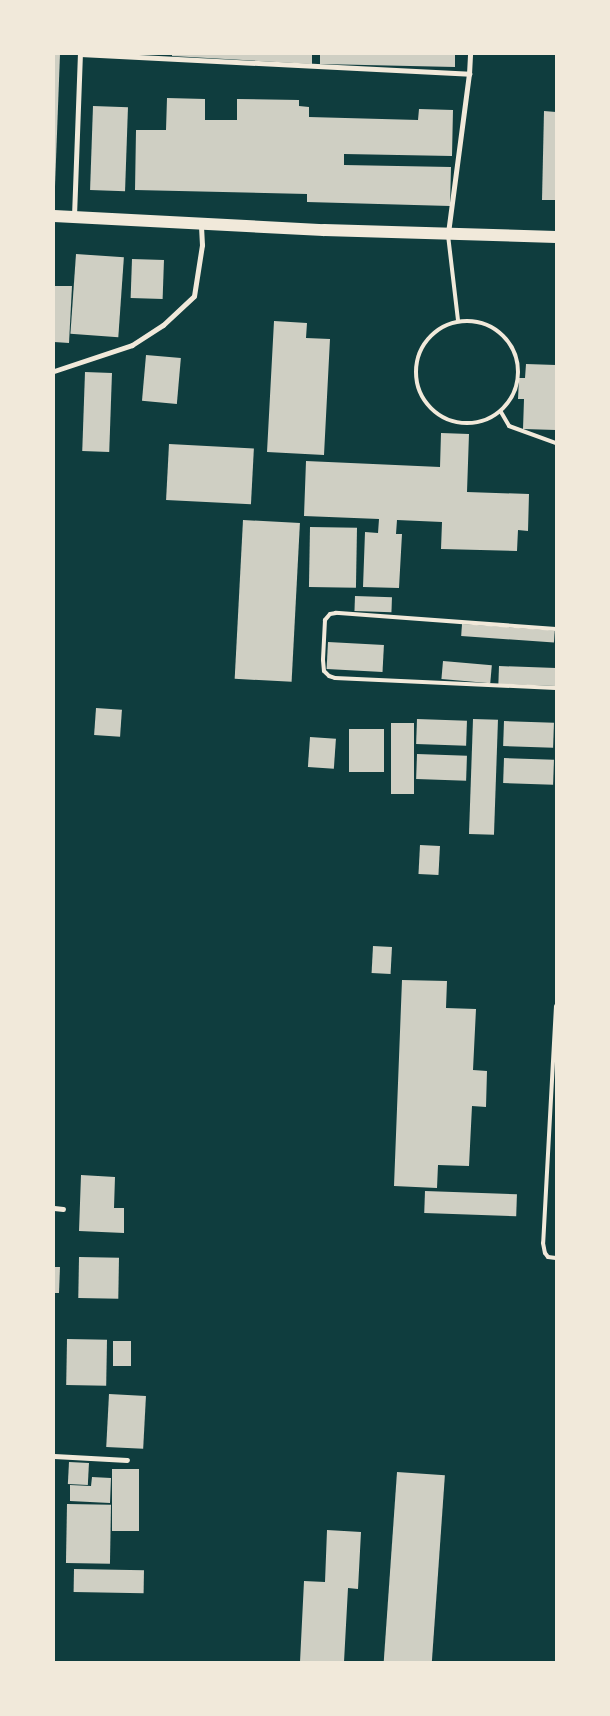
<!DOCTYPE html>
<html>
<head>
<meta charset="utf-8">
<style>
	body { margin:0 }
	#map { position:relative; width:610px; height:1716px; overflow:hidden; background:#0f3d3e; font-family:"Asap Condensed",sans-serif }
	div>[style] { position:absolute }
	.building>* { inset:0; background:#cfcfc3; transform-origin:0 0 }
	.service>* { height:4px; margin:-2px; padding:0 2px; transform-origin:2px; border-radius:2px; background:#f1e9da }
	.service>.ring { margin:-2px; padding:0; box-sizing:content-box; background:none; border:4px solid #f1e9da; border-radius:50% }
	.minor>* { height:5px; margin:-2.5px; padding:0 2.5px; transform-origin:2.5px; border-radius:2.5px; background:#f1e9da }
	.primary>* { height:12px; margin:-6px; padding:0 6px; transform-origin:6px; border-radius:6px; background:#f1e9da }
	span { translate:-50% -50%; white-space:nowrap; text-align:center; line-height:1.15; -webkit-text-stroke:4.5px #f1e9da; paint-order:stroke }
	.frame { position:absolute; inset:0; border:55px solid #f1e9da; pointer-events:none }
</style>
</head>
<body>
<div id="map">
	<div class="building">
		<i style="clip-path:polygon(54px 54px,60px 54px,55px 186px,54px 186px)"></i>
		<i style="clip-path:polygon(172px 54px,312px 54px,312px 64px,172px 56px)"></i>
		<i style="clip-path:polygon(320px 54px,455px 54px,455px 67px,320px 64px)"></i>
		<i style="clip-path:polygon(167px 98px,205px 99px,205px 120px,237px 120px,237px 99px,299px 100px,299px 106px,309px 107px,309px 117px,418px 120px,419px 109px,453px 110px,452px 156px,344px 154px,344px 165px,451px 167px,450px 206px,307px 202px,307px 194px,135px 190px,136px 130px,166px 130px)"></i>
		<i style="left:93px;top:106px;width:35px;height:84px;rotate:2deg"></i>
		<i style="clip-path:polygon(544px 111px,556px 112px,556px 200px,542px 200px)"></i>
		<i style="left:76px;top:254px;width:48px;height:80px;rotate:4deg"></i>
		<i style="left:132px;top:259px;width:32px;height:39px;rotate:2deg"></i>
		<i style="clip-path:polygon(54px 286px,72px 286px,69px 343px,54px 342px)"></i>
		<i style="clip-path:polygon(274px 321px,307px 323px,306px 338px,330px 339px,324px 455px,267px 452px)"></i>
		<i style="left:146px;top:355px;width:35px;height:46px;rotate:5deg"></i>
		<i style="clip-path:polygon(526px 364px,556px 365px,556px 430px,523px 429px,524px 399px,518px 399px,519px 378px,525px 378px)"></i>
		<i style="left:85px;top:372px;width:27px;height:79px;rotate:2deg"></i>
		<i style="clip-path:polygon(441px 433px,469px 434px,467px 492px,529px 494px,528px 531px,518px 530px,517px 551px,441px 549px,442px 522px,397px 520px,396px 534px,402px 534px,399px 588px,363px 587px,365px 532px,378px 533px,379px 519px,304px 516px,306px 461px,440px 467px)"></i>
		<i style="left:169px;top:444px;width:85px;height:56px;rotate:3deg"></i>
		<i style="left:243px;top:520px;width:57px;height:159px;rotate:3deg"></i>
		<i style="left:310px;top:527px;width:47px;height:60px;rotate:1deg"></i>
		<i style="left:355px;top:596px;width:37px;height:15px;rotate:2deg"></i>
		<i style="left:462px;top:624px;width:93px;height:12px;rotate:4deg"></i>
		<i style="left:328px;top:642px;width:56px;height:27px;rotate:3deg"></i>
		<i style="left:443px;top:661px;width:49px;height:18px;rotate:5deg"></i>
		<i style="left:499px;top:666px;width:57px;height:18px;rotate:2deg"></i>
		<i style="left:96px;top:708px;width:26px;height:27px;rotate:4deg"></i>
		<i style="left:417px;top:719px;width:50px;height:25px;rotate:2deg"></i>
		<i style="left:473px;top:719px;width:25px;height:115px;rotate:2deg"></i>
		<i style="left:504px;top:721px;width:50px;height:25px;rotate:2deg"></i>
		<i style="left:391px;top:723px;width:23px;height:71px"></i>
		<i style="left:349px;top:729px;width:35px;height:43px"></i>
		<i style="left:310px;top:737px;width:26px;height:30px;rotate:4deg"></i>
		<i style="left:417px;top:754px;width:50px;height:25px;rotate:2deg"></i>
		<i style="left:504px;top:758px;width:50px;height:25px;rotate:2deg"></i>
		<i style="left:420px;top:845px;width:20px;height:29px;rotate:3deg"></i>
		<i style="left:373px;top:946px;width:19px;height:27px;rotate:3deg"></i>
		<i style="clip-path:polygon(402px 980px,447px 981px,446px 1008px,476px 1009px,473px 1070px,487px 1071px,486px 1107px,472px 1106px,469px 1166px,438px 1165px,437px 1188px,394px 1186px)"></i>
		<i style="clip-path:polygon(81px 1175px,115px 1177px,114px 1208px,124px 1208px,124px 1233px,79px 1231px)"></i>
		<i style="left:425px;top:1191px;width:92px;height:22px;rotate:2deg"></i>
		<i style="left:79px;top:1257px;width:40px;height:41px;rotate:1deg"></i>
		<i style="clip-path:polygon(54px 1267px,60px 1267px,59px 1293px,54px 1293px)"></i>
		<i style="left:67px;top:1339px;width:40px;height:46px;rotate:1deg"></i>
		<i style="left:113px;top:1341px;width:18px;height:25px"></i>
		<i style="left:109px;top:1394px;width:37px;height:53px;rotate:3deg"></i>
		<i style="left:69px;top:1462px;width:20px;height:22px;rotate:3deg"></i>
		<i style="left:112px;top:1469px;width:27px;height:62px"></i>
		<i style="left:397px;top:1472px;width:48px;height:190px;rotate:4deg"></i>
		<i style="clip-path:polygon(92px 1477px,111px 1478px,110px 1503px,70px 1501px,70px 1485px,91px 1486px)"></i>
		<i style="left:67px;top:1504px;width:44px;height:59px;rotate:1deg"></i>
		<i style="clip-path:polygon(327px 1530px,361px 1532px,358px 1589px,348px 1588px,344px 1662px,300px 1662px,304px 1581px,325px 1582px)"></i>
		<i style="left:74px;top:1569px;width:70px;height:23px;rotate:1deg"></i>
	</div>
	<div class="service">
		<i style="left:448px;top:235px;width:86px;rotate:83.3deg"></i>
		<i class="ring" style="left:416px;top:321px;width:98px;height:98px"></i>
		<i style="left:501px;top:412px;width:16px;rotate:60deg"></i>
		<i style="left:509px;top:426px;width:50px;rotate:19.9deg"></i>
		<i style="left:556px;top:629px;width:221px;rotate:-175.8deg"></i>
		<i style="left:336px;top:613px;width:6px;rotate:171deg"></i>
		<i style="left:330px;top:614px;width:8px;rotate:130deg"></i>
		<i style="left:325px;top:620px;width:40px;rotate:92.9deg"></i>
		<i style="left:323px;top:660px;width:11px;rotate:85deg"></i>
		<i style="left:324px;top:671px;width:7px;rotate:45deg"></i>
		<i style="left:329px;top:676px;width:6px;rotate:18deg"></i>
		<i style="left:335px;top:678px;width:221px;rotate:2.6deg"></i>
		<i style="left:556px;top:1006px;width:237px;rotate:93.1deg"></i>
		<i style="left:543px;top:1243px;width:10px;rotate:79deg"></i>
		<i style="left:545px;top:1253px;width:5px;rotate:53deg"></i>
		<i style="left:548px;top:1257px;width:8px;rotate:7deg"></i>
	</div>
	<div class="minor">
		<i style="left:80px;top:54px;width:390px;rotate:2.9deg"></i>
		<i style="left:74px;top:216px;width:162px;rotate:-87.9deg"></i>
		<i style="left:448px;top:233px;width:160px;rotate:-82.5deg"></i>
		<i style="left:469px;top:74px;width:20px;rotate:-87deg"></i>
		<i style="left:54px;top:371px;width:82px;rotate:-18.4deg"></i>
		<i style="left:132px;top:345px;width:37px;rotate:-33deg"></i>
		<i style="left:163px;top:325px;width:42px;rotate:-43.1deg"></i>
		<i style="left:194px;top:296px;width:52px;rotate:-81.1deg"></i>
		<i style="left:202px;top:245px;width:21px;rotate:-93deg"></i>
		<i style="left:54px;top:1208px;width:9px;rotate:6deg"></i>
		<i style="left:54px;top:1456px;width:73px;rotate:3.1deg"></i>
	</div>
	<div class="primary">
		<i style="left:54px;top:216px;width:270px;rotate:3deg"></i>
		<i style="left:324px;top:230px;width:232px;rotate:1.7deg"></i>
	</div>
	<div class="frame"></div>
</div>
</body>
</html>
